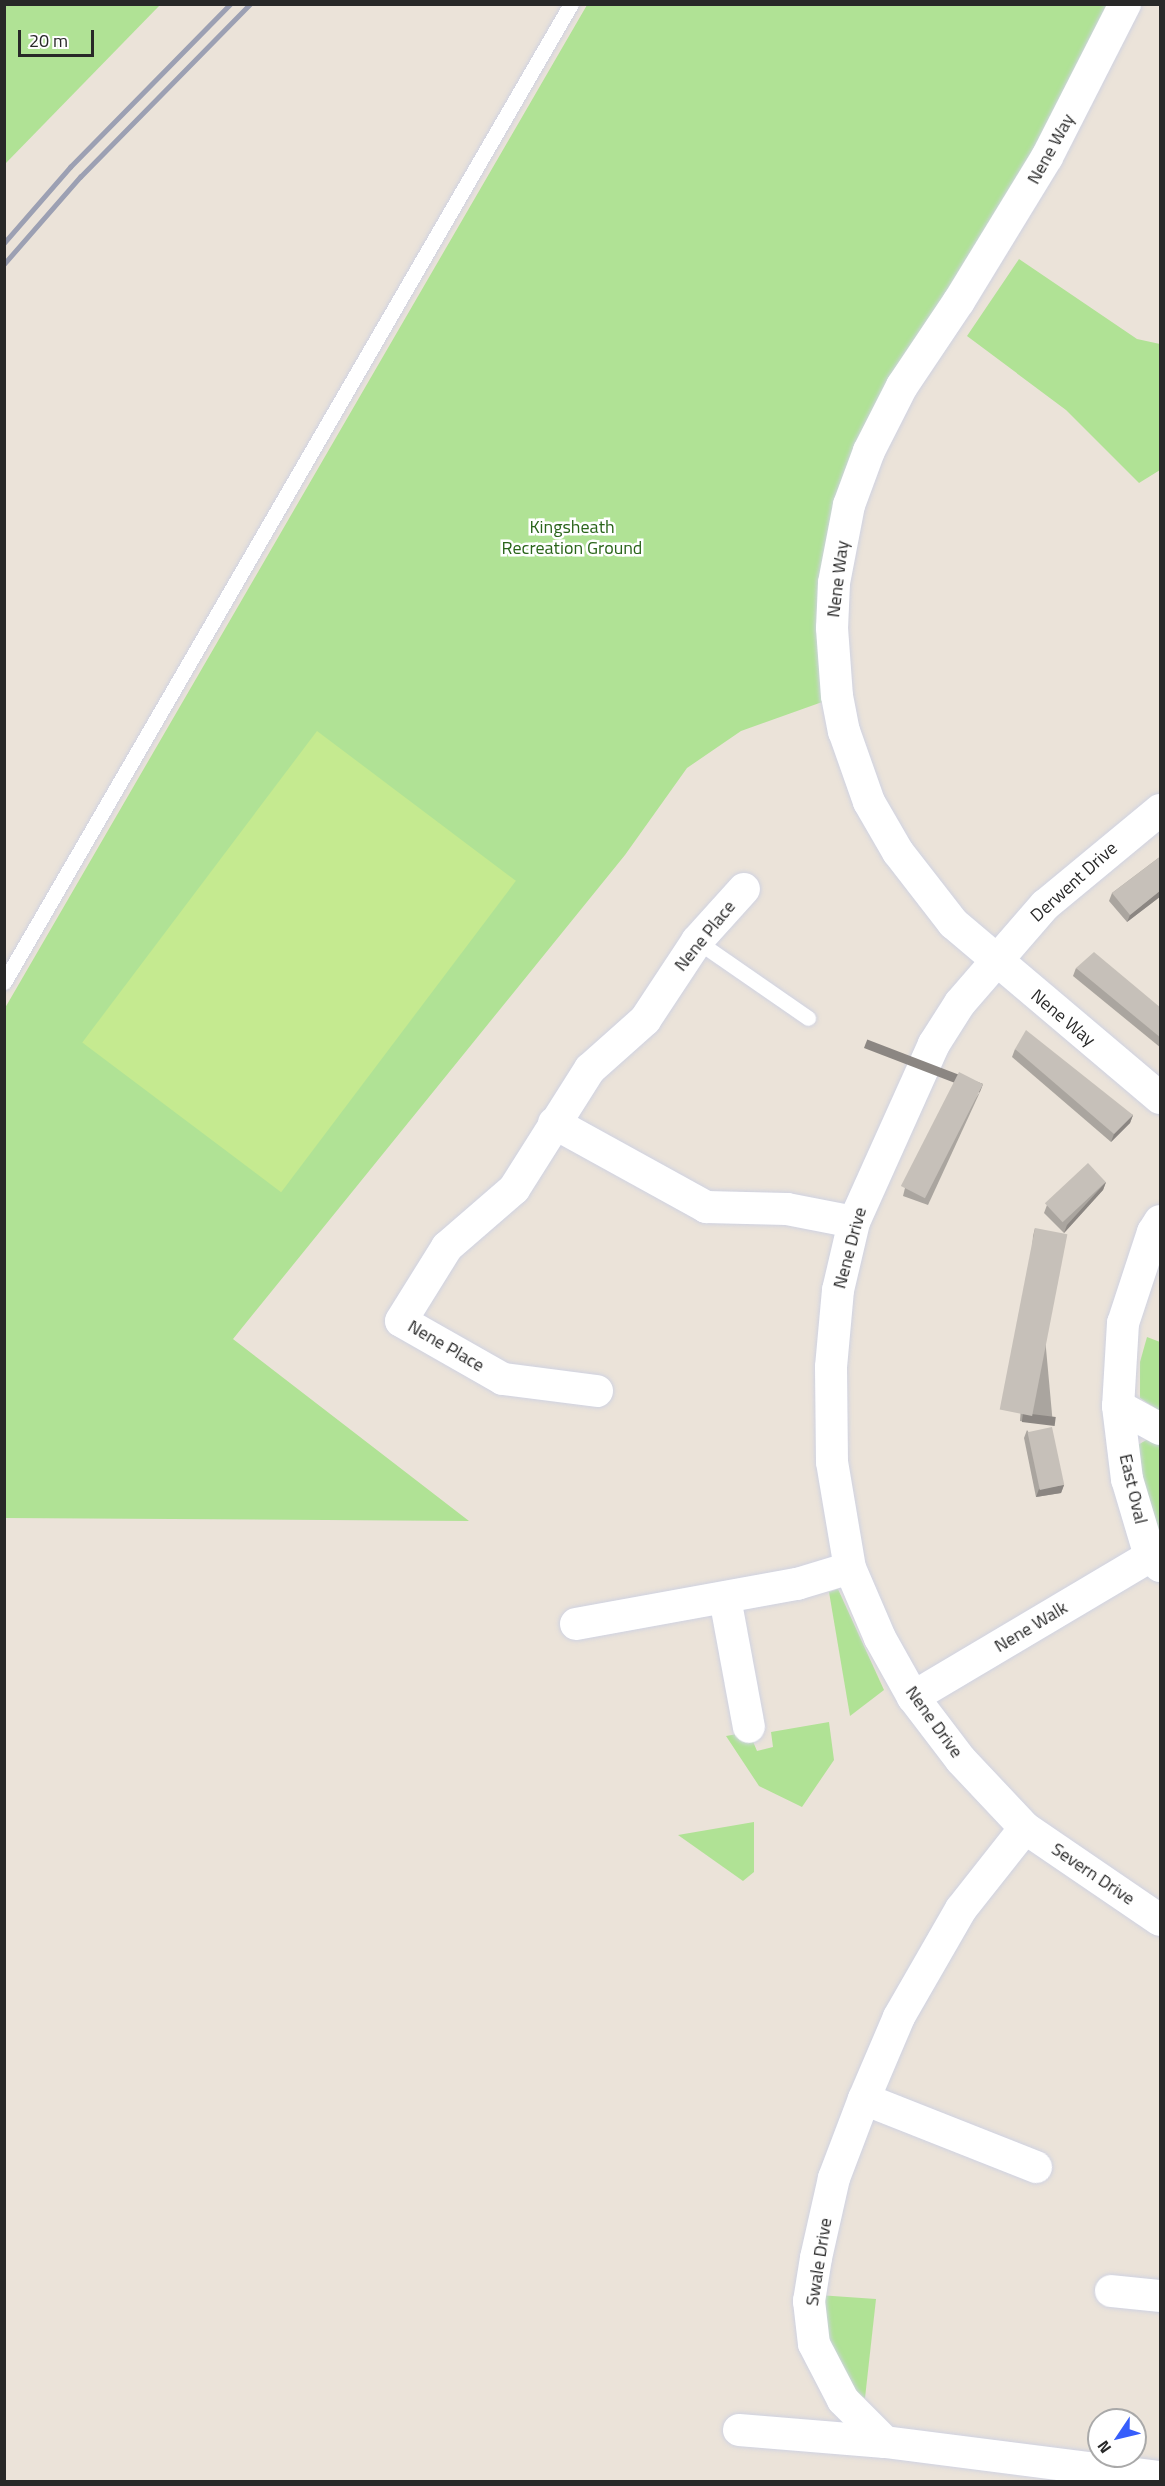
<!DOCTYPE html>
<html>
<head>
<meta charset="utf-8">
<style>
	body { margin:0 }
	#map { position:relative; width:1165px; height:2486px; overflow:hidden; background:#ebe3d9; font-family:"Titillium Web",sans-serif }
	div>[style] { position:absolute }
	.green>* { inset:0; background:#b0e295 }
	.pitch>* { inset:0; background:#c5ea90; transform-origin:0 0 }
	.roads { filter:drop-shadow(0 0 2px #cfd2e1) drop-shadow(0 0 2px #cfd2e1) }
	.service>* { height:15px; margin:-7.5px; padding:0 7.5px; transform-origin:7.5px; border-radius:7.5px; background:#fff }
	.minor>* { height:32px; margin:-16px; padding:0 16px; transform-origin:16px; border-radius:16px; background:#fff }
	.rail>* { height:4.5px; margin:-2.25px; padding:0 2.25px; transform-origin:2.25px; border-radius:2.25px; background:#9ca0b3 }
	.wall>* { inset:0; background:#aaa59f }
	.shaded-wall>* { inset:0; background:#8b8682; transform-origin:0 0 }
	.building>* { inset:0; background:#c6c0b9; transform-origin:0 0 }
	span { translate:-50% -50%; white-space:nowrap; text-align:center; line-height:1.15; -webkit-text-stroke:5px #fff; paint-order:stroke }
	.street-label { font-size:18px; color:#282828 }
	.park-label { font-size:18px; color:#296419 }
	.frame { position:absolute; inset:0; border:6px solid #282828; pointer-events:none }
	.north { position:absolute; left:1087px; top:2408px; width:60px; height:60px; box-sizing:border-box; background:#fff; border:2px solid #a9a9a9; border-radius:50%; rotate:235deg; font-size:16px; font-weight:700; line-height:24px; text-align:center; color:#282828 }
	.north::after { content:''; display:block; margin:auto; width:21px; height:27px; background:#375efb; clip-path:polygon(50% 0,100% 100%,50% 72%,0 100%) }
	.scale { position:absolute; left:18px; top:30px; width:76px; height:27px; box-sizing:border-box; border:3px solid #282828; border-top:0; padding-left:8px; font-size:18px; line-height:21px; white-space:nowrap; color:#282828; -webkit-text-stroke:4px #fff; paint-order:stroke }
</style>
</head>
<body>
<div id="map">
	<div class="green">
		<i style="clip-path:polygon(5px 4px,160px 5px,5px 164px,4px 5px)"></i>
		<i style="clip-path:polygon(587px 5px,1112px 5px,1037px 151px,886px 388px,825px 701px,741px 731px,687px 768px,625px 855px,233px 1339px,469px 1521px,5px 1518px,5px 1008px)"></i>
		<i style="clip-path:polygon(1019px 259px,1137px 339px,1160px 344px,1160px 470px,1139px 483px,1066px 410px,967px 336px)"></i>
		<i style="clip-path:polygon(1147px 1337px,1160px 1342px,1160px 1411px,1140px 1398px,1140px 1362px)"></i>
		<i style="clip-path:polygon(1148px 1439px,1160px 1442px,1160px 1541px,1131px 1449px)"></i>
		<i style="clip-path:polygon(838px 1589px,884px 1690px,850px 1716px,829px 1592px)"></i>
		<i style="clip-path:polygon(829px 1722px,834px 1760px,802px 1807px,759px 1786px,726px 1736px,749px 1732px,757px 1751px,773px 1747px,771px 1732px)"></i>
		<i style="clip-path:polygon(754px 1822px,754px 1872px,743px 1881px,678px 1835px)"></i>
		<i style="clip-path:polygon(818px 2295px,876px 2299px,865px 2398px,858px 2395px,828px 2350px)"></i>
	</div>
	<div class="pitch">
		<i style="left:317px;top:731px;width:249px;height:390px;rotate:37deg"></i>
	</div>
	<div class="roads">
		<div class="service">
			<i style="left:697px;top:941px;width:135px;rotate:34.7deg"></i>
			<i style="left:4px;top:982px;width:1130px;rotate:-59.9deg"></i>
		</div>
		<div class="minor">
			<i style="left:1125px;top:4px;width:172px;rotate:117deg"></i>
			<i style="left:1047px;top:157px;width:169px;rotate:121.4deg"></i>
			<i style="left:959px;top:301px;width:102px;rotate:123.8deg"></i>
			<i style="left:902px;top:386px;width:73px;rotate:116.9deg"></i>
			<i style="left:869px;top:451px;width:58px;rotate:110.3deg"></i>
			<i style="left:849px;top:505px;width:79px;rotate:100.9deg"></i>
			<i style="left:834px;top:583px;width:45px;rotate:92.5deg"></i>
			<i style="left:832px;top:628px;width:68px;rotate:85.8deg"></i>
			<i style="left:837px;top:696px;width:36px;rotate:79deg"></i>
			<i style="left:844px;top:731px;width:75px;rotate:70.6deg"></i>
			<i style="left:869px;top:802px;width:58px;rotate:59.9deg"></i>
			<i style="left:898px;top:852px;width:90px;rotate:52.2deg"></i>
			<i style="left:953px;top:923px;width:271px;rotate:40.2deg"></i>
			<i style="left:1160px;top:810px;width:149px;rotate:140.4deg"></i>
			<i style="left:1045px;top:905px;width:130px;rotate:130.9deg"></i>
			<i style="left:960px;top:1003px;width:49px;rotate:122.4deg"></i>
			<i style="left:934px;top:1044px;width:195px;rotate:114.2deg"></i>
			<i style="left:854px;top:1222px;width:70px;rotate:103.2deg"></i>
			<i style="left:838px;top:1290px;width:77px;rotate:95.2deg"></i>
			<i style="left:831px;top:1367px;width:95px;rotate:89.4deg"></i>
			<i style="left:832px;top:1462px;width:108px;rotate:80.4deg"></i>
			<i style="left:850px;top:1568px;width:76px;rotate:66.8deg"></i>
			<i style="left:880px;top:1638px;width:68px;rotate:60.8deg"></i>
			<i style="left:913px;top:1697px;width:79px;rotate:52.7deg"></i>
			<i style="left:961px;top:1760px;width:93px;rotate:46.7deg"></i>
			<i style="left:1025px;top:1828px;width:163px;rotate:34.3deg"></i>
			<i style="left:554px;top:1123px;width:174px;rotate:28.9deg"></i>
			<i style="left:706px;top:1207px;width:81px;rotate:1.4deg"></i>
			<i style="left:787px;top:1209px;width:68px;rotate:11deg"></i>
			<i style="left:1160px;top:1221px;width:13px;rotate:122deg"></i>
			<i style="left:1153px;top:1232px;width:96px;rotate:108.2deg"></i>
			<i style="left:1123px;top:1323px;width:83px;rotate:93.4deg"></i>
			<i style="left:1118px;top:1406px;width:74px;rotate:83deg"></i>
			<i style="left:1127px;top:1479px;width:80px;rotate:73.4deg"></i>
			<i style="left:1150px;top:1556px;width:14px;rotate:45deg"></i>
			<i style="left:597px;top:1391px;width:95px;rotate:-172.7deg"></i>
			<i style="left:503px;top:1379px;width:117px;rotate:-150.4deg"></i>
			<i style="left:401px;top:1321px;width:87px;rotate:-58.1deg"></i>
			<i style="left:447px;top:1247px;width:89px;rotate:-40.9deg"></i>
			<i style="left:514px;top:1189px;width:142px;rotate:-57.7deg"></i>
			<i style="left:590px;top:1069px;width:74px;rotate:-41.7deg"></i>
			<i style="left:645px;top:1020px;width:95px;rotate:-56.6deg"></i>
			<i style="left:697px;top:941px;width:70px;rotate:-47.9deg"></i>
			<i style="left:1118px;top:1406px;width:48px;rotate:28.7deg"></i>
			<i style="left:725px;top:1598px;width:131px;rotate:79.5deg"></i>
			<i style="left:576px;top:1624px;width:225px;rotate:-10.3deg"></i>
			<i style="left:797px;top:1584px;width:55px;rotate:-16.8deg"></i>
			<i style="left:913px;top:1697px;width:276px;rotate:-30.7deg"></i>
			<i style="left:1025px;top:1828px;width:103px;rotate:128.3deg"></i>
			<i style="left:961px;top:1909px;width:125px;rotate:119.9deg"></i>
			<i style="left:899px;top:2017px;width:89px;rotate:113.1deg"></i>
			<i style="left:864px;top:2099px;width:85px;rotate:110.8deg"></i>
			<i style="left:834px;top:2178px;width:82px;rotate:102.7deg"></i>
			<i style="left:816px;top:2258px;width:44px;rotate:99.2deg"></i>
			<i style="left:809px;top:2301px;width:43px;rotate:83.4deg"></i>
			<i style="left:814px;top:2344px;width:63px;rotate:62.6deg"></i>
			<i style="left:843px;top:2400px;width:59px;rotate:45deg"></i>
			<i style="left:885px;top:2442px;width:277px;rotate:7.3deg"></i>
			<i style="left:864px;top:2099px;width:185px;rotate:21.6deg"></i>
			<i style="left:1111px;top:2291px;width:49px;rotate:5.8deg"></i>
			<i style="left:739px;top:2430px;width:146px;rotate:4.7deg"></i>
		</div>
	</div>
	<div class="rail">
		<i style="left:4px;top:243px;width:101px;rotate:-49deg"></i>
		<i style="left:70px;top:167px;width:228px;rotate:-45.5deg"></i>
		<i style="left:4px;top:264px;width:116px;rotate:-48.9deg"></i>
		<i style="left:80px;top:177px;width:243px;rotate:-45.5deg"></i>
	</div>
	<div class="wall">
		<i style="clip-path:polygon(1161px 856px,1161px 896px,1127px 922px,1109px 901px,1112px 893px)"></i>
		<i style="clip-path:polygon(1076px 968px,1161px 1008px,1161px 1048px,1073px 976px)"></i>
		<i style="clip-path:polygon(1015px 1049px,1133px 1115px,1130px 1123px,1111px 1142px,1012px 1057px)"></i>
		<i style="clip-path:polygon(980px 1092px,928px 1205px,903px 1196px,905px 1188px)"></i>
		<i style="clip-path:polygon(1106px 1182px,1103px 1190px,1064px 1233px,1044px 1213px,1047px 1205px)"></i>
		<i style="clip-path:polygon(1035px 1228px,1053px 1425px,1020px 1421px,1033px 1236px)"></i>
		<i style="clip-path:polygon(1027px 1430px,1064px 1485px,1061px 1493px,1036px 1497px,1024px 1438px)"></i>
	</div>
	<div class="shaded-wall">
		<i style="clip-path:polygon(1161px 890px,1161px 896px,1127px 922px,1130px 915px)"></i>
		<i style="left:983px;top:1084px;width:9px;height:124px;rotate:111deg"></i>
		<i style="clip-path:polygon(1133px 1115px,1130px 1123px,1111px 1142px,1114px 1134px)"></i>
		<i style="clip-path:polygon(1106px 1182px,1103px 1190px,1064px 1233px,1067px 1225px)"></i>
		<i style="left:1023px;top:1413px;width:33px;height:9px;rotate:7deg"></i>
		<i style="clip-path:polygon(1064px 1485px,1061px 1493px,1036px 1497px,1039px 1489px)"></i>
	</div>
	<div class="building">
		<i style="clip-path:polygon(1161px 856px,1161px 890px,1130px 915px,1112px 893px)"></i>
		<i style="clip-path:polygon(1094px 952px,1161px 1008px,1161px 1038px,1076px 968px)"></i>
		<i style="clip-path:polygon(1026px 1030px,1133px 1115px,1114px 1134px,1015px 1049px)"></i>
		<i style="left:959px;top:1072px;width:27px;height:128px;rotate:27deg"></i>
		<i style="left:1088px;top:1163px;width:26px;height:59px;rotate:47deg"></i>
		<i style="left:1035px;top:1228px;width:33px;height:185px;rotate:11deg"></i>
		<i style="left:1052px;top:1427px;width:59px;height:25px;rotate:78deg"></i>
	</div>
	<div class="street-label">
		<span style="left:1051px;top:149px;rotate:-61deg">Nene Way</span>
		<span style="left:838px;top:579px;rotate:-83deg">Nene Way</span>
		<span style="left:1074px;top:882px;rotate:-42deg">Derwent Drive</span>
		<span style="left:705px;top:936px;rotate:-51deg">Nene Place</span>
		<span style="left:1063px;top:1018px;rotate:40deg">Nene Way</span>
		<span style="left:850px;top:1248px;rotate:-75deg">Nene Drive</span>
		<span style="left:446px;top:1346px;rotate:30deg">Nene Place</span>
		<span style="left:1133px;top:1489px;rotate:77deg">East Oval</span>
		<span style="left:1031px;top:1627px;rotate:-31deg">Nene Walk</span>
		<span style="left:934px;top:1722px;rotate:54deg">Nene Drive</span>
		<span style="left:1093px;top:1874px;rotate:34deg">Severn Drive</span>
		<span style="left:819px;top:2262px;rotate:-81deg">Swale Drive</span>
	</div>
	<div class="park-label">
		<span style="left:572px;top:538px">Kingsheath<br>Recreation Ground</span>
	</div>
	<div class="frame"></div>
	<div class="north">N</div>
	<div class="scale">20 m</div>
</div>
</body>
</html>
